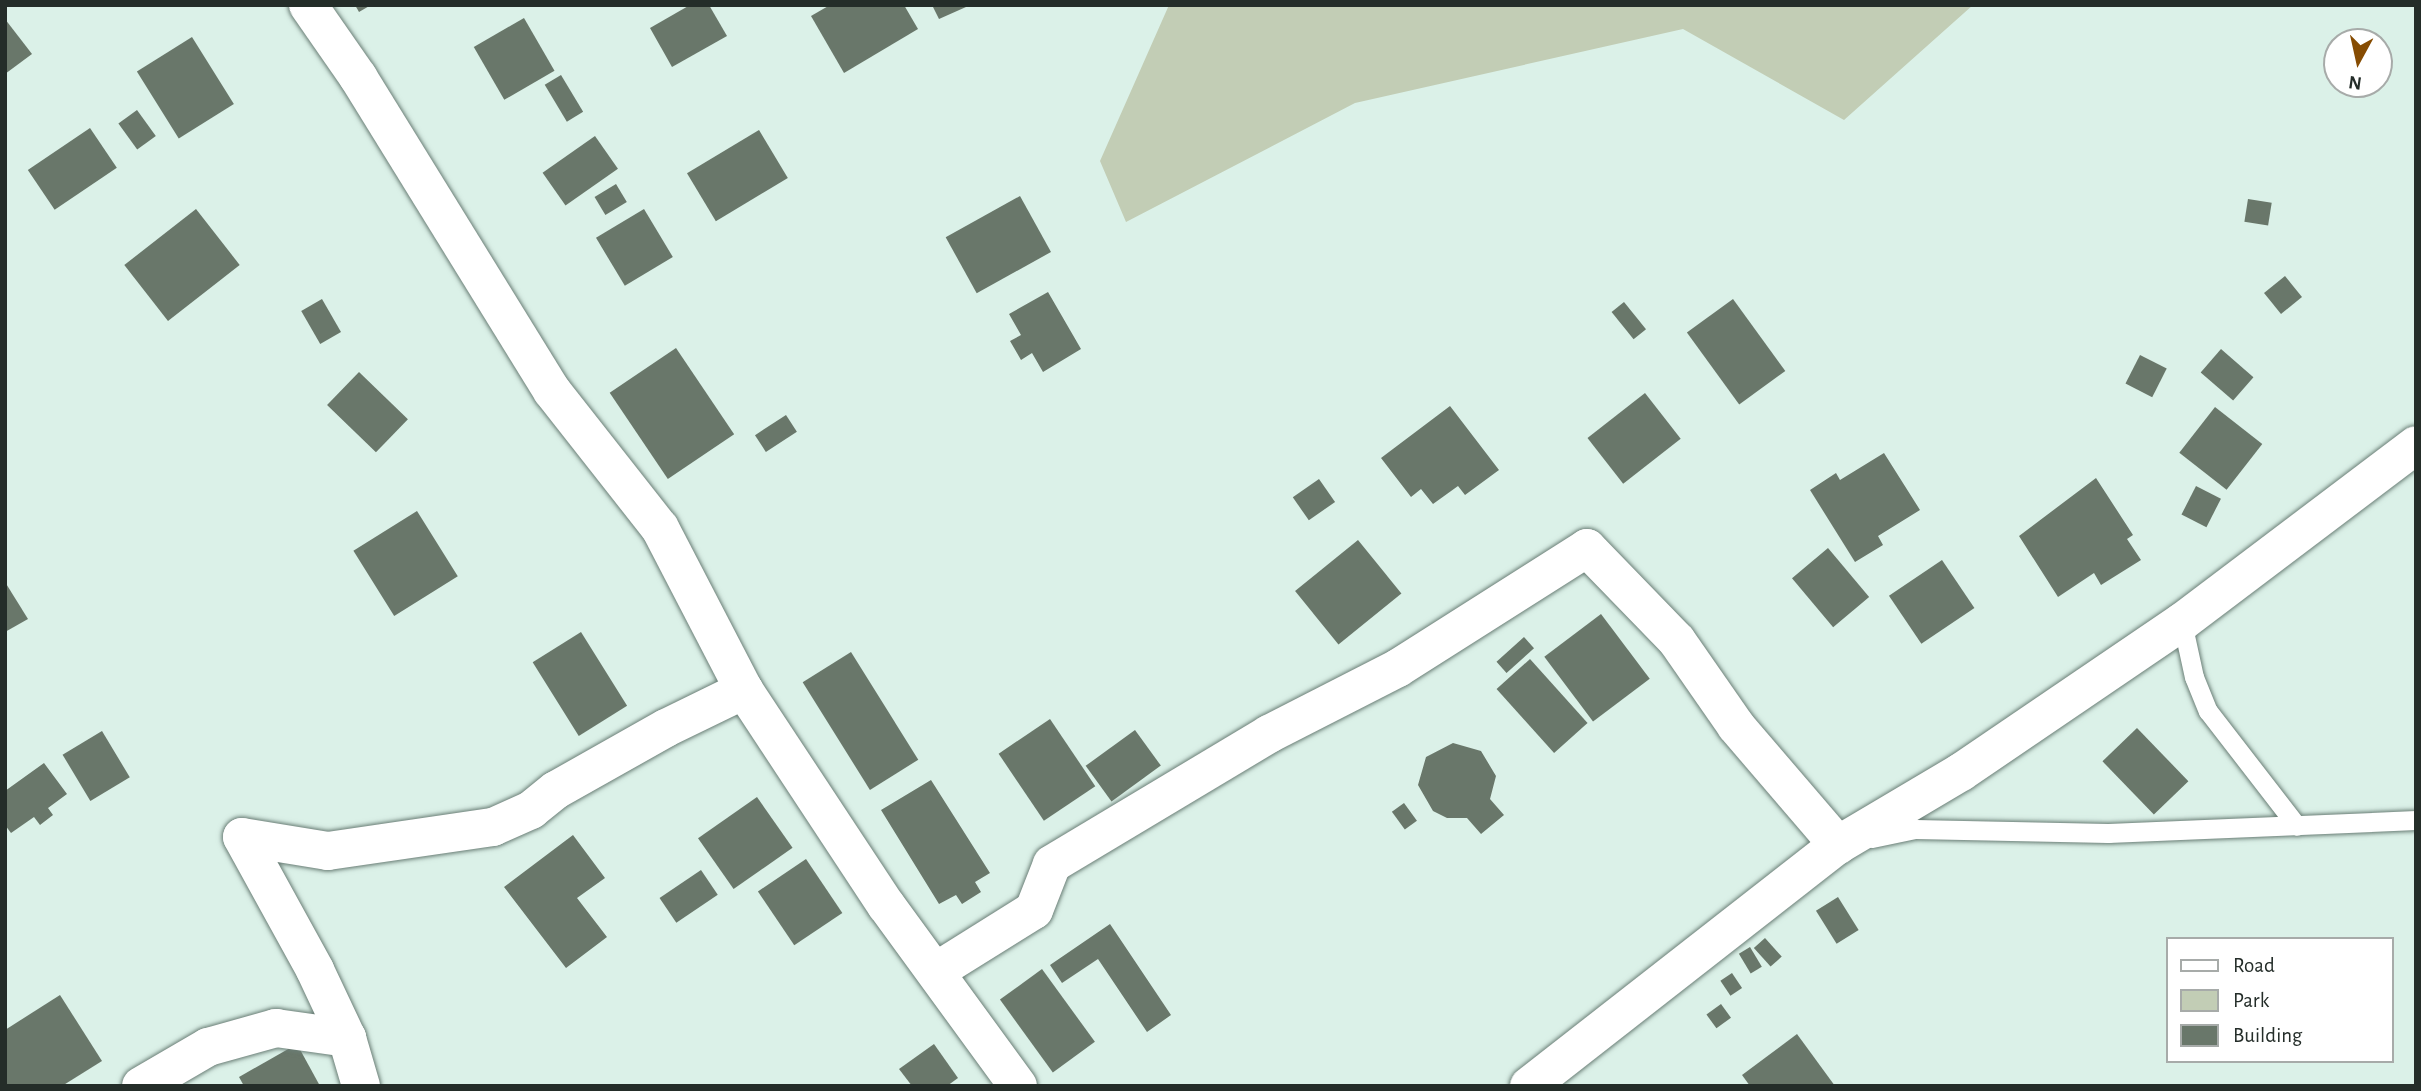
<!DOCTYPE html>
<html>
<head>
<meta charset="utf-8">
<style>
	body { margin:0 }
	#map { position:relative; width:2421px; height:1091px; overflow:hidden; background:#dbf1e8; font-family:"Alegreya Sans",sans-serif }
	div>[style] { position:absolute }
	.green>* { inset:0; background:#c2cdb5 }
	.building>* { inset:0; background:#69776a; transform-origin:0 0 }
	.roads { filter:drop-shadow(0 0 2px #6a7e76) drop-shadow(0 0 2px #6a7e76) }
	.service>* { height:19px; margin:-9.5px; padding:0 9.5px; transform-origin:9.5px; border-radius:9.5px; background:#fff }
	.minor>* { height:38px; margin:-19px; padding:0 19px; transform-origin:19px; border-radius:19px; background:#fff }
	span { translate:-50% -50%; white-space:nowrap; text-align:center; line-height:1.15; -webkit-text-stroke:6px #fff; paint-order:stroke }
	.frame { position:absolute; inset:0; border:7px solid #242d29; pointer-events:none }
	.legend { position:absolute; left:2166px; top:937px; width:228px; height:126px; box-sizing:border-box; background:#fff; border:2px solid #a7aba9; margin:0; padding:9px 12px; list-style:none; font-size:21px; color:#242d29 }
	.legend li { display:flex; align-items:center; gap:14px; height:35px }
	.legend b { width:35px; border:2px solid #a7aba9 }
	.north { position:absolute; left:2323px; top:28px; width:70px; height:70px; box-sizing:border-box; background:#fff; border:2px solid #a7aba9; border-radius:50%; rotate:188deg; font-size:19px; font-weight:700; line-height:28px; text-align:center; color:#242d29 }
	.north::after { content:''; display:block; margin:auto; width:24px; height:32px; background:#864c02; clip-path:polygon(50% 0,100% 100%,50% 72%,0 100%) }
</style>
</head>
<body>
<div id="map">
	<div class="green">
		<i style="clip-path:polygon(1169px 5px,1973px 5px,1844px 120px,1683px 29px,1355px 103px,1126px 222px,1100px 161px)"></i>
	</div>
	<div class="building">
		<i style="clip-path:polygon(355px 5px,371px 5px,359px 12px)"></i>
		<i style="clip-path:polygon(690px 5px,709px 5px,727px 36px,672px 67px,650px 28px)"></i>
		<i style="clip-path:polygon(830px 5px,904px 5px,918px 29px,844px 73px,811px 16px)"></i>
		<i style="clip-path:polygon(932px 5px,965px 5px,966px 7px,939px 19px)"></i>
		<i style="left:524px;top:18px;width:61px;height:58px;rotate:60deg"></i>
		<i style="clip-path:polygon(5px 19px,32px 54px,5px 74px)"></i>
		<i style="left:192px;top:37px;width:79px;height:65px;rotate:58deg"></i>
		<i style="left:561px;top:75px;width:43px;height:19px;rotate:59deg"></i>
		<i style="left:137px;top:110px;width:32px;height:23px;rotate:54deg"></i>
		<i style="left:90px;top:128px;width:48px;height:75px;rotate:56deg"></i>
		<i style="left:759px;top:130px;width:56px;height:84px;rotate:59deg"></i>
		<i style="left:595px;top:136px;width:40px;height:64px;rotate:55deg"></i>
		<i style="left:616px;top:184px;width:21px;height:25px;rotate:59deg"></i>
		<i style="left:1020px;top:196px;width:64px;height:85px;rotate:61deg"></i>
		<i style="left:2248px;top:199px;width:24px;height:23px;rotate:9deg"></i>
		<i style="left:196px;top:209px;width:71px;height:91px;rotate:52deg"></i>
		<i style="left:644px;top:209px;width:56px;height:56px;rotate:59deg"></i>
		<i style="left:2285px;top:276px;width:27px;height:27px;rotate:51deg"></i>
		<i style="clip-path:polygon(1048px 292px,1081px 349px,1043px 372px,1032px 353px,1021px 360px,1010px 341px,1021px 335px,1009px 314px)"></i>
		<i style="left:322px;top:299px;width:38px;height:24px;rotate:60deg"></i>
		<i style="left:1733px;top:299px;width:89px;height:57px;rotate:54deg"></i>
		<i style="left:1624px;top:302px;width:35px;height:16px;rotate:51deg"></i>
		<i style="left:676px;top:348px;width:104px;height:80px;rotate:56deg"></i>
		<i style="left:2221px;top:349px;width:43px;height:31px;rotate:41deg"></i>
		<i style="left:2140px;top:355px;width:30px;height:32px;rotate:27deg"></i>
		<i style="left:359px;top:372px;width:68px;height:46px;rotate:44deg"></i>
		<i style="left:1645px;top:393px;width:58px;height:73px;rotate:52deg"></i>
		<i style="clip-path:polygon(1450px 406px,1499px 470px,1465px 495px,1458px 486px,1433px 504px,1421px 489px,1411px 497px,1381px 458px)"></i>
		<i style="left:2215px;top:407px;width:60px;height:58px;rotate:38deg"></i>
		<i style="left:786px;top:415px;width:20px;height:37px;rotate:57deg"></i>
		<i style="clip-path:polygon(1884px 453px,1920px 510px,1878px 536px,1883px 545px,1855px 562px,1810px 490px,1836px 473px,1840px 480px)"></i>
		<i style="clip-path:polygon(2096px 478px,2133px 535px,2127px 539px,2141px 560px,2101px 585px,2094px 573px,2058px 597px,2019px 536px)"></i>
		<i style="left:1319px;top:479px;width:28px;height:32px;rotate:55deg"></i>
		<i style="left:2196px;top:486px;width:28px;height:32px;rotate:27deg"></i>
		<i style="left:417px;top:511px;width:77px;height:75px;rotate:58deg"></i>
		<i style="left:1358px;top:540px;width:69px;height:81px;rotate:51deg"></i>
		<i style="left:1828px;top:548px;width:64px;height:47px;rotate:50deg"></i>
		<i style="left:1942px;top:560px;width:58px;height:64px;rotate:56deg"></i>
		<i style="clip-path:polygon(5px 582px,28px 619px,5px 632px)"></i>
		<i style="left:1601px;top:614px;width:81px;height:71px;rotate:53deg"></i>
		<i style="left:581px;top:632px;width:87px;height:57px;rotate:58deg"></i>
		<i style="left:1524px;top:637px;width:15px;height:37px;rotate:48deg"></i>
		<i style="left:851px;top:652px;width:127px;height:57px;rotate:58deg"></i>
		<i style="left:1530px;top:659px;width:86px;height:45px;rotate:48deg"></i>
		<i style="left:1050px;top:719px;width:81px;height:62px;rotate:56deg"></i>
		<i style="left:2137px;top:728px;width:74px;height:48px;rotate:46deg"></i>
		<i style="left:1135px;top:730px;width:44px;height:61px;rotate:54deg"></i>
		<i style="left:102px;top:731px;width:54px;height:46px;rotate:59deg"></i>
		<i style="clip-path:polygon(1453px 743px,1481px 751px,1496px 776px,1490px 799px,1504px 815px,1481px 834px,1467px 818px,1447px 818px,1433px 811px,1418px 785px,1426px 757px)"></i>
		<i style="clip-path:polygon(44px 763px,67px 794px,48px 808px,53px 815px,40px 825px,34px 817px,11px 833px,5px 825px,5px 791px)"></i>
		<i style="clip-path:polygon(931px 780px,990px 873px,975px 882px,981px 892px,962px 904px,956px 895px,939px 904px,881px 810px)"></i>
		<i style="left:757px;top:797px;width:62px;height:72px;rotate:55deg"></i>
		<i style="left:1404px;top:803px;width:22px;height:15px;rotate:54deg"></i>
		<i style="clip-path:polygon(573px 835px,605px 878px,577px 898px,607px 937px,566px 968px,504px 887px)"></i>
		<i style="left:806px;top:859px;width:65px;height:58px;rotate:56deg"></i>
		<i style="left:701px;top:870px;width:30px;height:50px;rotate:56deg"></i>
		<i style="left:1838px;top:897px;width:39px;height:26px;rotate:58deg"></i>
		<i style="clip-path:polygon(1110px 924px,1171px 1015px,1147px 1032px,1098px 959px,1062px 983px,1050px 965px)"></i>
		<i style="left:1765px;top:938px;width:25px;height:15px;rotate:48deg"></i>
		<i style="left:1750px;top:947px;width:23px;height:13px;rotate:59deg"></i>
		<i style="left:1042px;top:969px;width:90px;height:52px;rotate:54deg"></i>
		<i style="left:1732px;top:973px;width:18px;height:14px;rotate:56deg"></i>
		<i style="clip-path:polygon(60px 995px,102px 1061px,62px 1086px,5px 1086px,5px 1030px)"></i>
		<i style="left:1721px;top:1004px;width:17px;height:18px;rotate:54deg"></i>
		<i style="clip-path:polygon(1797px 1034px,1835px 1086px,1750px 1086px,1742px 1075px)"></i>
		<i style="clip-path:polygon(297px 1044px,320px 1086px,244px 1086px,239px 1077px)"></i>
		<i style="clip-path:polygon(934px 1044px,958px 1078px,947px 1086px,912px 1086px,899px 1069px)"></i>
	</div>
	<div class="roads">
		<div class="service">
			<i style="left:2182px;top:622px;width:56px;rotate:77.7deg"></i>
			<i style="left:2194px;top:677px;width:37px;rotate:68deg"></i>
			<i style="left:2208px;top:711px;width:145px;rotate:52.3deg"></i>
			<i style="left:1872px;top:838px;width:44px;rotate:-11.8deg"></i>
			<i style="left:1915px;top:829px;width:193px;rotate:1.2deg"></i>
			<i style="left:2108px;top:833px;width:308px;rotate:-2.4deg"></i>
		</div>
		<div class="minor">
			<i style="left:308px;top:5px;width:88px;rotate:55.2deg"></i>
			<i style="left:358px;top:77px;width:369px;rotate:58.3deg"></i>
			<i style="left:552px;top:391px;width:174px;rotate:51.8deg"></i>
			<i style="left:660px;top:528px;width:182px;rotate:62.6deg"></i>
			<i style="left:744px;top:690px;width:258px;rotate:56.6deg"></i>
			<i style="left:886px;top:905px;width:224px;rotate:53.9deg"></i>
			<i style="left:242px;top:837px;width:87px;rotate:9.2deg"></i>
			<i style="left:328px;top:851px;width:167px;rotate:-8.3deg"></i>
			<i style="left:493px;top:827px;width:42px;rotate:-24.1deg"></i>
			<i style="left:531px;top:810px;width:32px;rotate:-39deg"></i>
			<i style="left:556px;top:790px;width:126px;rotate:-29.4deg"></i>
			<i style="left:666px;top:728px;width:87px;rotate:-26deg"></i>
			<i style="left:242px;top:837px;width:152px;rotate:61.2deg"></i>
			<i style="left:315px;top:970px;width:75px;rotate:64.8deg"></i>
			<i style="left:347px;top:1038px;width:50px;rotate:73.7deg"></i>
			<i style="left:938px;top:970px;width:113px;rotate:-32deg"></i>
			<i style="left:1034px;top:910px;width:49px;rotate:-68.6deg"></i>
			<i style="left:1052px;top:864px;width:253px;rotate:-30.9deg"></i>
			<i style="left:1269px;top:734px;width:145px;rotate:-27.1deg"></i>
			<i style="left:1398px;top:668px;width:224px;rotate:-32.4deg"></i>
			<i style="left:1587px;top:548px;width:129px;rotate:45.9deg"></i>
			<i style="left:1677px;top:641px;width:103px;rotate:55.2deg"></i>
			<i style="left:1736px;top:726px;width:157px;rotate:49.4deg"></i>
			<i style="left:141px;top:1086px;width:78px;rotate:-30.2deg"></i>
			<i style="left:208px;top:1047px;width:71px;rotate:-15.6deg"></i>
			<i style="left:276px;top:1028px;width:72px;rotate:8deg"></i>
			<i style="left:1529px;top:1086px;width:392px;rotate:-38deg"></i>
			<i style="left:1838px;top:845px;width:143px;rotate:-30.7deg"></i>
			<i style="left:1961px;top:772px;width:267px;rotate:-34.2deg"></i>
			<i style="left:2182px;top:622px;width:293px;rotate:-37.1deg"></i>
		</div>
	</div>
	<div class="frame"></div>
	<ul class="legend">
	<li><b style="height:9px;background:#fff"></b>Road</li>
	<li><b style="height:19px;background:#c2cdb5"></b>Park</li>
	<li><b style="height:19px;background:#69776a"></b>Building</li>
	</ul>
	<div class="north">N</div>
</div>
</body>
</html>
